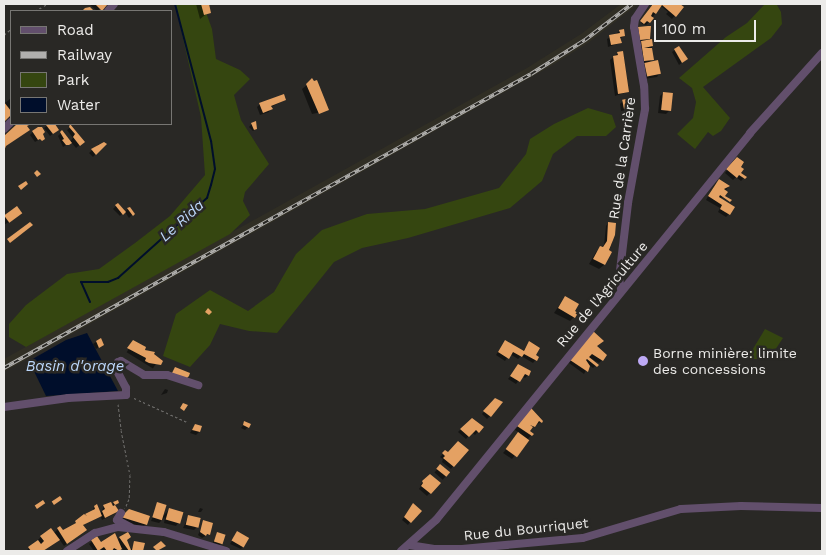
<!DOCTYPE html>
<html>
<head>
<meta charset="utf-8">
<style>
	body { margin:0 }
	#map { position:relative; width:826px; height:555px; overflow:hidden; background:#292825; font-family:"Work Sans",sans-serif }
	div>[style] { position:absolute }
	.built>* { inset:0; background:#302e24 }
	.green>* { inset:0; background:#354610 }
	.water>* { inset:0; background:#000e2b }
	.shadow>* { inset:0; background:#0007; transform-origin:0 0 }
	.stream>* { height:2px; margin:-1px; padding:0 1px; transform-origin:1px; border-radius:1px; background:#000e2b }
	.building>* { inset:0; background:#e4a163; transform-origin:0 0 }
	.path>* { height:1px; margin-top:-0.5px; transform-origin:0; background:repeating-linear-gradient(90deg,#706f6d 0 2.5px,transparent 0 5px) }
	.minor>* { height:8px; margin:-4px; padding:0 4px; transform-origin:4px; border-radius:4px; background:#624f6c }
	.rail>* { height:4px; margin-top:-2px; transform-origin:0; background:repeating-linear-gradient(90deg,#292825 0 5.5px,#b0afad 0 11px); box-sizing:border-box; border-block:1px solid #b0afad }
	.dots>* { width:14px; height:14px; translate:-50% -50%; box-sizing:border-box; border:2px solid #292825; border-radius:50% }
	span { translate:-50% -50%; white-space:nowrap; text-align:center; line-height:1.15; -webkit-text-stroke:5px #292825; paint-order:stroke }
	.street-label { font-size:14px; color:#ecebe9 }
	.poi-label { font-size:14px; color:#ecebe9 }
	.left { translate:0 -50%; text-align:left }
	.water-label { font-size:15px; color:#bcd7fa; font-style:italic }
	.frame { position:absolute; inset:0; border:5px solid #ecebe9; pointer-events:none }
	.legend { position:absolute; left:10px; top:10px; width:162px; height:115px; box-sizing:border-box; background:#292825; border:1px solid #777673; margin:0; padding:6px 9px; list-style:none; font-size:15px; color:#ecebe9 }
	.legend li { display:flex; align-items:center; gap:10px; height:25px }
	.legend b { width:25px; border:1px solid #777673 }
	.scale { position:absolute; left:654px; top:20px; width:102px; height:22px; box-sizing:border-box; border:2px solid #ecebe9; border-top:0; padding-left:6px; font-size:15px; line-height:18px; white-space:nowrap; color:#ecebe9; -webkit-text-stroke:4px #292825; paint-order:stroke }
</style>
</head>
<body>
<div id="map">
	<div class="built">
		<i style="clip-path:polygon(621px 4px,638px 4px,588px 43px,551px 66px,4px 372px,4px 359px,527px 68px,581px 34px)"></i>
	</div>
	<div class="green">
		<i style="clip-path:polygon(175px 4px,203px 4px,212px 29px,216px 59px,240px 70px,250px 79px,234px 95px,241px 120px,269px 164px,245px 192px,243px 201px,250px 215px,230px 234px,26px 347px,9px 337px,9px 324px,26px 305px,67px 274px,99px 269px,135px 243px,170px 216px,205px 175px,201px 117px)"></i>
		<i style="clip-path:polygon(765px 4px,777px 5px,781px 12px,782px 24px,771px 38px,703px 87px,730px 118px,721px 131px,713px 136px,708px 132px,695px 149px,677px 134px,693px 118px,696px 102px,692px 88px,679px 78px,726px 37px,747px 23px)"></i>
		<i style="clip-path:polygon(588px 108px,612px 115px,616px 127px,606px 136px,577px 136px,553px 154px,542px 181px,510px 208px,408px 238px,362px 248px,334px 262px,277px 333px,249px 331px,220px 324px,210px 345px,190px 367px,163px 356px,176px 314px,210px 290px,248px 311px,274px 292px,296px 254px,322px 230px,367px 214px,425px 209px,499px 188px,526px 154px,530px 139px,554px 124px)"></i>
		<i style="clip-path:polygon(765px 329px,783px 338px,773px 353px,760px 359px,752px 359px,748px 357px)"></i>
	</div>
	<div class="water">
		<i style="clip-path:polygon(87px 333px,118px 391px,46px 396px,29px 361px,66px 340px)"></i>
	</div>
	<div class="shadow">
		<i style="clip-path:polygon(89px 4px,104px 4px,105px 5px,97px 11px)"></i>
		<i style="clip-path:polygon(196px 4px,207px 4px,209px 12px,200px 19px)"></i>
		<i style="clip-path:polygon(653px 4px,678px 4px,682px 7px,672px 19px,666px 14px,668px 12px,661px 6px,649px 22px,646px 25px,642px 24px,640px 21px)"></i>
		<i style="clip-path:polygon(639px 29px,648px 34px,652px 46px,652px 59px,649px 63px,659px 74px,657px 77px,644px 79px,642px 66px,645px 63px,641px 63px,636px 32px)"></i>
		<i style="clip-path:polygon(620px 31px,624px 36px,619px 39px,620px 43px,608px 47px,607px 39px)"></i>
		<i style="clip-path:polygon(675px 50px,687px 59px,679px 65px,672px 52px)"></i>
		<i style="clip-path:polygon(618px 53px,627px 92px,615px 96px,610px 60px)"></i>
		<i style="clip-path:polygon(307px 85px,327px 111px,312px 114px,302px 89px)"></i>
		<i style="clip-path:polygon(663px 93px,669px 111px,666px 114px,658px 113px,660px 96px)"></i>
		<i style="clip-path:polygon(11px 98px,11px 114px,4px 120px,4px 104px)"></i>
		<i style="clip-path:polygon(285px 100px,271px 107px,269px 112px,260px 115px,257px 107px,260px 104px)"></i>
		<i style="clip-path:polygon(623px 101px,631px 107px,628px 110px,621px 111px,620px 104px)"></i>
		<i style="clip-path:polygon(44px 124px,55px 124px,58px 130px,50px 136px,44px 128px,47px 126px)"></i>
		<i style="clip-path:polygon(252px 124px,256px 129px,253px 131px,249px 127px)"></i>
		<i style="clip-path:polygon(71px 127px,83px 142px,76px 148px,71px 142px,63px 147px,58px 136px,62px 132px,69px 143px,73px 138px,67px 130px)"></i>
		<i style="clip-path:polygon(33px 132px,40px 139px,35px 142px,30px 135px)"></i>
		<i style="clip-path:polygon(99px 144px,100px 146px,105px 144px,93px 157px,89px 153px)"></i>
		<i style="clip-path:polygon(734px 161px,739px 167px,739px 173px,745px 177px,741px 181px,736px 177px,733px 180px,725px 173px)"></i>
		<i style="clip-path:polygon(716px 183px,728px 187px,720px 200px,729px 214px,726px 217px,718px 212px,720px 208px,706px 200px)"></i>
		<i style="clip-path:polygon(118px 204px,124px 212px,120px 216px,113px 209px)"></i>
		<i style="clip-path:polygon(16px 208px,18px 216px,4px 225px,4px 217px)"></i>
		<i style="clip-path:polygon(128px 209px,133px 214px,129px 218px,125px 212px)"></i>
		<i style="clip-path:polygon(608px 223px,612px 243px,604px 265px,599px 269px,589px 264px,596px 252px,604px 245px,606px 226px)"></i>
		<i style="clip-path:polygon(565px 297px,573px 312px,574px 317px,570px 321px,554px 313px)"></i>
		<i style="clip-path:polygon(590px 336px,602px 360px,599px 363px,590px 358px,596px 365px,593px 368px,589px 365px,584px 374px,569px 363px)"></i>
		<i style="clip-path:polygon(96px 342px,102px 345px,96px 349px,93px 344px)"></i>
		<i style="left:133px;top:342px;width:31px;height:12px;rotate:32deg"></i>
		<i style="clip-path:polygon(529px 343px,534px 356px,537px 358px,533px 363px,521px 356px,518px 359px,510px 354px,505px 361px,496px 355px,503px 344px,523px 351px)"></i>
		<i style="clip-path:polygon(516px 369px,528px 375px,525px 378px,522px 376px,516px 384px,508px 379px)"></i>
		<i style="clip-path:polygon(165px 389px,168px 390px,167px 393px,161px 395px)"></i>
		<i style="clip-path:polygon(495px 399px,490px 416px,487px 419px,482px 414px)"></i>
		<i style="clip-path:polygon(531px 410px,542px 421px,530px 429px,528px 431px,532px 434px,512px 459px,503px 453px,520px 433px,515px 430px)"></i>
		<i style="clip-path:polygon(245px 423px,248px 427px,245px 430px,241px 428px)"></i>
		<i style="clip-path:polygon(195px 425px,199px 432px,196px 435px,190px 433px)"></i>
		<i style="clip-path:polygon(482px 427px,475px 435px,472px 432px,466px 439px,458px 432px,462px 428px)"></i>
		<i style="clip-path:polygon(445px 452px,453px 466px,451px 469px,442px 462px,443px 459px,440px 457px)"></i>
		<i style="left:441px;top:465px;width:11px;height:10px;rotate:41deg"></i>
		<i style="clip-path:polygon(430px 475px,439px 483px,427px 496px,419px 489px,421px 486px,420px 485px)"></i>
		<i style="clip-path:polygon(114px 503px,117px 503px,115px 506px,117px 511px,114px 514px,102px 520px,100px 515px,83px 525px,86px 530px,64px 546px,59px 539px,41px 551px,26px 551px,41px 537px,54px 533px,60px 527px,63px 531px,68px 529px,92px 512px,94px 507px,96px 506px,100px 515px,104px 506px,111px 506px)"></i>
		<i style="clip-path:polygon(158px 504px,164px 515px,169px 510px,178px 523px,176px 526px,164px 523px,165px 517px,159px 523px,151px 521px)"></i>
		<i style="clip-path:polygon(200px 508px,203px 509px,201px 512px,198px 512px)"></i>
		<i style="clip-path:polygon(410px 508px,410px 522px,408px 525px,402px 520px)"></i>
		<i style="clip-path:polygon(129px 511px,146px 524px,143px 527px,120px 520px)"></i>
		<i style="clip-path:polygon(188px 517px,196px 528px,194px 530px,183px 528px)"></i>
		<i style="clip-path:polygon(204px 522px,209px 534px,202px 538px,198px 535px)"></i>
		<i style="clip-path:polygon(218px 533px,221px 544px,218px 547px,212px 545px)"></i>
		<i style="clip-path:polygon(237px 533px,243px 546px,241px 549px,230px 544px)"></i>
		<i style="clip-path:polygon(96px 538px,101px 544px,117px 541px,120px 538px,130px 550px,124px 551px,122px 548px,118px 551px,102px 551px,101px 549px,94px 551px,89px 544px)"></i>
		<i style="clip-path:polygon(135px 543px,144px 544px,142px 551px,130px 551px)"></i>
	</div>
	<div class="stream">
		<i style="left:90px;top:302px;width:22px;rotate:-114deg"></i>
		<i style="left:81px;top:282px;width:27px"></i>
		<i style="left:108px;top:282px;width:11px;rotate:-22deg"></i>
		<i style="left:118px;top:278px;width:120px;rotate:-42deg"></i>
		<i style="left:207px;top:198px;width:14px;rotate:-73deg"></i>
		<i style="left:211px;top:185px;width:16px;rotate:-76deg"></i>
		<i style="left:215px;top:169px;width:28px;rotate:-98deg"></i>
		<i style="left:211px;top:141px;width:142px;rotate:-104.7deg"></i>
	</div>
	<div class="building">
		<i style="clip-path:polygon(95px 4px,105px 4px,107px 5px,102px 11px)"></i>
		<i style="clip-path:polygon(201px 4px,209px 4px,211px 13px,204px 15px)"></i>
		<i style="clip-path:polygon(653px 4px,680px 4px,684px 7px,676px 17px,662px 5px,656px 14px,653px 12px,651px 16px,654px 18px,650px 23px,647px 21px,644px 24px,640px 21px)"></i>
		<i style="clip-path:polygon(90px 7px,94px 11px,82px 11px,85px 8px)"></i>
		<i style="clip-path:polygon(648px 26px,651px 26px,650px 39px,640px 40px,638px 27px)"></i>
		<i style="clip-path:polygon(624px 29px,625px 36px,620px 37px,622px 43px,611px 45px,609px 35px,620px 33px,619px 30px)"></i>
		<i style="clip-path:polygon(652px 39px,653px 46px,644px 48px,652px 48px,654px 60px,644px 61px,641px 41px)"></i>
		<i style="clip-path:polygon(679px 46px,688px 59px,682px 63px,674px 49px)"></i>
		<i style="clip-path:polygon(623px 51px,629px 92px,618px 94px,613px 56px,618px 55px,617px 52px)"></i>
		<i style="left:658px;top:60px;width:14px;height:14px;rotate:78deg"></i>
		<i style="clip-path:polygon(312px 78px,314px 81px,317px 80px,329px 110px,319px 114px,306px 84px)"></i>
		<i style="left:663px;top:92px;width:10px;height:18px;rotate:6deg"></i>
		<i style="clip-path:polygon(284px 94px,286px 100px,271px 106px,273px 109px,263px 113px,259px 103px)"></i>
		<i style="left:631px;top:98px;width:10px;height:9px;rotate:79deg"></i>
		<i style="clip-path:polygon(4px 102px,11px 111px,11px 115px,4px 122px)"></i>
		<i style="clip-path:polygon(256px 121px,257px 129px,254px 130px,251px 123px)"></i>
		<i style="clip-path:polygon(17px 124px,31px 124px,27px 126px,30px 130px,6px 146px,4px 151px,4px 136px)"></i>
		<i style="clip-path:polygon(55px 124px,59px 130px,53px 134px,46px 125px)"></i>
		<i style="clip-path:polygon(70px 124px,85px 142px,80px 146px,73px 137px,75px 134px,69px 127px)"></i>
		<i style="clip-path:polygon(38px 127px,42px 127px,45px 132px,43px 134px,45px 139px,42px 141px,40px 139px,38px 140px,32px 131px)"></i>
		<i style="clip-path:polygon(62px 130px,72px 143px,69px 145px,66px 145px,62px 140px,64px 139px,60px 132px)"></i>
		<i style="clip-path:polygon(104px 142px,107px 144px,96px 155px,91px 149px)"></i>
		<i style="clip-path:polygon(737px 157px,744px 162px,741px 167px,744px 169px,741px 173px,747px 177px,745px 179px,739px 175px,737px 178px,726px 169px)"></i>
		<i style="clip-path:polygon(37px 170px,41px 174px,37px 177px,34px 173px)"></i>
		<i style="clip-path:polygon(719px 179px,730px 186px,724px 189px,728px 192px,725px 196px,732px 200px,730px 202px,720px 195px,719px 197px,735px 207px,730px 215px,720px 209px,722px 205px,708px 196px)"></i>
		<i style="clip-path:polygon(26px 181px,28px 184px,21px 190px,18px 186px)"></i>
		<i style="clip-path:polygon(118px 203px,126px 212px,123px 215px,115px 205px)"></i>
		<i style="left:17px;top:206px;width:9px;height:16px;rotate:54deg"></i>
		<i style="clip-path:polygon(130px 207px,135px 214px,133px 216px,127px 208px)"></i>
		<i style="clip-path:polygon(30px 222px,33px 225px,10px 243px,7px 239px)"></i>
		<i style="clip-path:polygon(608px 222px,616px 223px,615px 235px,609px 250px,612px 252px,605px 265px,593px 259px,600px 246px,603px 247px,607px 241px)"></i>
		<i style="clip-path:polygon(565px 296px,579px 304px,575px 311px,578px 313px,575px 318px,558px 308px)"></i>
		<i style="clip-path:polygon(208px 308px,212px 312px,209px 315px,205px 312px)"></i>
		<i style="clip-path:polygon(593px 331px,604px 341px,597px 346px,607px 355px,603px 361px,592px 354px,589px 357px,599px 365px,597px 367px,587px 359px,586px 360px,590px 366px,588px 372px,570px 360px)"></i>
		<i style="clip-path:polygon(101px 338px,104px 345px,99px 348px,96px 341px)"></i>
		<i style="clip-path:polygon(133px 340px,146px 347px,145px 350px,155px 352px,154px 354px,163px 361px,161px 365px,149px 363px,145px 361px,146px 358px,127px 348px)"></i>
		<i style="clip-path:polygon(505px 340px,524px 351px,529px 341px,540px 348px,536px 355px,539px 357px,537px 361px,524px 354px,522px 357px,513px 352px,509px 359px,498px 352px)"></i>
		<i style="clip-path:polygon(518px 364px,531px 371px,529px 376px,525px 374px,520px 382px,510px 376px)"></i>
		<i style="clip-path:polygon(175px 367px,190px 373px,189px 376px,186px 379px,172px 373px)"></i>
		<i style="clip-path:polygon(495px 398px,503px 402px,491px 417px,483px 411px)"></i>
		<i style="clip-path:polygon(183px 403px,188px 405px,184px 411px,180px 408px)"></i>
		<i style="clip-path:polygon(531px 408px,543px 421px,542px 423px,539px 421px,535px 427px,530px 425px,533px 427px,530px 431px,534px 434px,532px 436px,517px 426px)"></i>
		<i style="clip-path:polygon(472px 418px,484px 427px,479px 433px,476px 430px,469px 437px,460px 429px)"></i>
		<i style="clip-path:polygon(244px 421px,251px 424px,249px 428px,243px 425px)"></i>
		<i style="clip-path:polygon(195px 424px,202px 426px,200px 432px,192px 430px)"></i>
		<i style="left:518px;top:432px;width:14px;height:21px;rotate:36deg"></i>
		<i style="clip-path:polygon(458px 441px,469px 450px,454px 467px,443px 458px,445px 456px,442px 453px,445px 450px,448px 452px)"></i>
		<i style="left:440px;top:464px;width:13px;height:6px;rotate:39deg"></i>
		<i style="clip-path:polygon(430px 474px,441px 483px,431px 494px,421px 486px,423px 483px,422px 481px)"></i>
		<i style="left:60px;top:496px;width:4px;height:10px;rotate:56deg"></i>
		<i style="left:43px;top:500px;width:4px;height:10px;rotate:56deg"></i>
		<i style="clip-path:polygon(118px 500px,119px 503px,115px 505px,119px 511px,105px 518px,102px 511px,105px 509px,103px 505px,111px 502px,113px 506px,115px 505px,113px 502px)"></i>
		<i style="left:157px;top:502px;width:10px;height:16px;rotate:17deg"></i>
		<i style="clip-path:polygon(413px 503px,422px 511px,411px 523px,404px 517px)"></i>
		<i style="clip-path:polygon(97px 504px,102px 516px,83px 525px,87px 530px,67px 544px,57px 528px,60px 526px,63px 530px,76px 523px,75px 521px,84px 514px,87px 516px,85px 514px,95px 509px,94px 506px)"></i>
		<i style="left:169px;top:508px;width:15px;height:12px;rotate:16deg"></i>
		<i style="clip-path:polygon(129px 509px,150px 516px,147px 525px,121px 517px)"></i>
		<i style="left:188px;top:515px;width:13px;height:10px;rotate:13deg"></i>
		<i style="clip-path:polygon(203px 520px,213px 523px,210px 535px,207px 534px,206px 536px,200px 532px)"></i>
		<i style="clip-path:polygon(51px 528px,60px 540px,43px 551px,31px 551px,28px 547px,38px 540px,41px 544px,44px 541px,40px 536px)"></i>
		<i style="left:237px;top:531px;width:14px;height:11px;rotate:30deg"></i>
		<i style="clip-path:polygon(128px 532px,131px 537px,127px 540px,131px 550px,129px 551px,119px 537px)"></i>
		<i style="left:217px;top:532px;width:9px;height:10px;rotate:18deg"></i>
		<i style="clip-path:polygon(115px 533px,122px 549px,119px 551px,114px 548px,112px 551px,107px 551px,104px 547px,98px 551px,91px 540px,97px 536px,101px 542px)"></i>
		<i style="clip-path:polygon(134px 541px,145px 543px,143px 551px,132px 550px)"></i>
		<i style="clip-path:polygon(161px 541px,166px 546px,157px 551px,153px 547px)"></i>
	</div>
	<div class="path">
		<i style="left:35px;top:11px;width:14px;rotate:-30deg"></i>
		<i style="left:4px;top:35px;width:9px;rotate:-41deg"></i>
		<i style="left:134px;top:398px;width:60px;rotate:24.4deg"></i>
		<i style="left:118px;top:404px;width:26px;rotate:83deg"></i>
		<i style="left:121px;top:430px;width:46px;rotate:78.7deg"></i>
		<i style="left:130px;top:475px;width:24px;rotate:92deg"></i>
		<i style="left:129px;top:499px;width:10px;rotate:114deg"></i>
	</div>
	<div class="minor">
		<i style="left:108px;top:11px;width:9px;rotate:-49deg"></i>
		<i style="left:4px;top:129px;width:10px;rotate:-45deg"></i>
		<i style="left:621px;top:289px;width:10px;rotate:-101deg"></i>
		<i style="left:619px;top:279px;width:77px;rotate:-83.2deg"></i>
		<i style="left:628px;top:203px;width:96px;rotate:-79.7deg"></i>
		<i style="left:645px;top:109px;width:23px;rotate:-92deg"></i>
		<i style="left:644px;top:86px;width:60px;rotate:-99.6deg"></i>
		<i style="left:634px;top:27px;width:8px;rotate:-83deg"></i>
		<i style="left:635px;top:19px;width:18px;rotate:-56deg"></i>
		<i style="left:4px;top:407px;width:65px;rotate:-8deg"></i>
		<i style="left:68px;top:398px;width:58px;rotate:-3deg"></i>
		<i style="left:126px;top:395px;width:7px;rotate:-90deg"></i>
		<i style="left:126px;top:388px;width:21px;rotate:-118deg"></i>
		<i style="left:116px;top:369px;width:7px;rotate:-74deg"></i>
		<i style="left:118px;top:362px;width:3px;rotate:-18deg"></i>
		<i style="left:121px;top:361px;width:27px;rotate:31deg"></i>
		<i style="left:144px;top:375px;width:23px"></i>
		<i style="left:167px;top:375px;width:33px;rotate:18deg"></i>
		<i style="left:121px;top:513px;width:8px;rotate:120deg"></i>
		<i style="left:117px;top:520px;width:15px;rotate:28deg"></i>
		<i style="left:409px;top:545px;width:24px;rotate:9deg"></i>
		<i style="left:433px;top:549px;width:29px"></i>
		<i style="left:462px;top:549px;width:121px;rotate:-5.2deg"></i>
		<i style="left:583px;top:538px;width:102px;rotate:-16.5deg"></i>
		<i style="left:681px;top:509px;width:60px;rotate:-2.9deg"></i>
		<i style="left:741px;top:506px;width:81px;rotate:1.4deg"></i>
		<i style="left:67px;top:551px;width:33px;rotate:-33deg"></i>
		<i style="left:95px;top:533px;width:24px;rotate:-15deg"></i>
		<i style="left:118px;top:527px;width:46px;rotate:6.2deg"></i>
		<i style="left:164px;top:532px;width:65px;rotate:17deg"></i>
		<i style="left:401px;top:551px;width:47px;rotate:-41.5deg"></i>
		<i style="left:436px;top:520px;width:498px;rotate:-50.9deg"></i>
		<i style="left:750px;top:133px;width:108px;rotate:-48deg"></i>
	</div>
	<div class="rail">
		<i style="left:4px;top:368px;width:603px;rotate:-29.16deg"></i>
		<i style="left:531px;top:74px;width:64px;rotate:-32.2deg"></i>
		<i style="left:585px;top:40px;width:59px;rotate:-37.5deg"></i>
	</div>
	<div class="dots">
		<i style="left:643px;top:361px;background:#bda9f5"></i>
	</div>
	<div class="street-label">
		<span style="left:622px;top:158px;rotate:-82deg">Rue de la Carrière</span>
		<span style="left:602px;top:294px;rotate:-50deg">Rue de l'Agriculture</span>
		<span style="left:526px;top:529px;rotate:-6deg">Rue du Bourriquet</span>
	</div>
	<div class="poi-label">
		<span class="left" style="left:653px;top:361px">Borne minière: limite<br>des concessions</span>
	</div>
	<div class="water-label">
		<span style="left:182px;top:221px;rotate:-42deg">Le Rida</span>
		<span style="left:75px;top:367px">Basin d'orage</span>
	</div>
	<div class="frame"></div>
	<ul class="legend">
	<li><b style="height:6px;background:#624f6c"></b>Road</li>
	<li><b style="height:6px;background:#b0afad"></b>Railway</li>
	<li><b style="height:14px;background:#354610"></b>Park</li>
	<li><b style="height:14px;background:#000e2b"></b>Water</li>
	</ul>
	<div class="scale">100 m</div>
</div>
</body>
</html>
